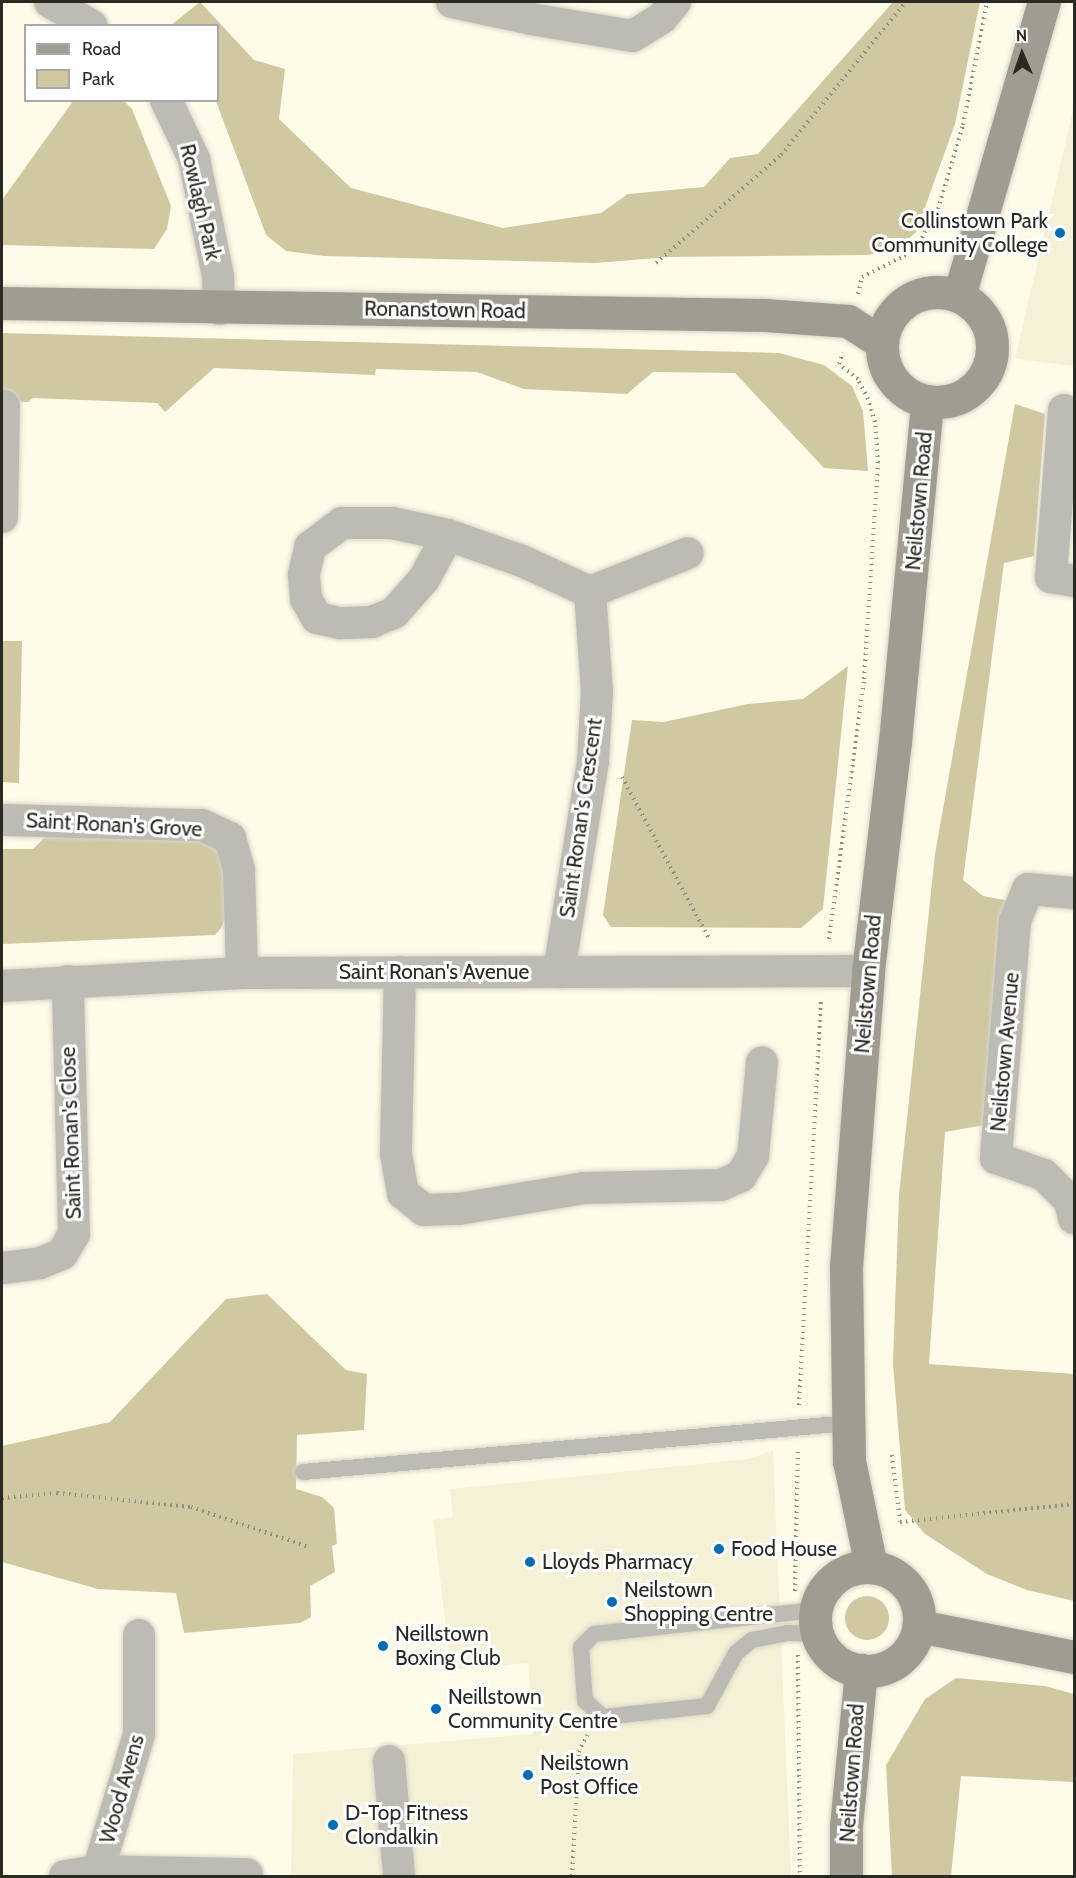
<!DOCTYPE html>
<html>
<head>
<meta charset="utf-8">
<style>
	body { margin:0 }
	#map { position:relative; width:1076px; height:1878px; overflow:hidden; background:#fefbe9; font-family:Cabin,sans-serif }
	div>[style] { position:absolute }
	.built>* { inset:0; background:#f5f1d7 }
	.green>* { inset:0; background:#cfc8a0 }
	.round { border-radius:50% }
	.path>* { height:4px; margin-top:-2px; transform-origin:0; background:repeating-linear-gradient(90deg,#908e82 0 1.5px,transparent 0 6px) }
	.roads { filter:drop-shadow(0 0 2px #d8d5c5) drop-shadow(0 0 2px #d8d5c5) }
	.lane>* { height:16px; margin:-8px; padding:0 8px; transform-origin:8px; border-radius:8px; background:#bdbcb4 }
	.street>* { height:32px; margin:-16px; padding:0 16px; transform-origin:16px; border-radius:16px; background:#bdbcb4 }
	.secondary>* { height:33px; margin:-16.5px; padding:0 16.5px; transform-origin:16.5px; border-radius:16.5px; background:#9f9d92 }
	.secondary>.ring { margin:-16.5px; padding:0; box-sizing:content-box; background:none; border:33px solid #9f9d92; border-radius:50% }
	.dots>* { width:16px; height:16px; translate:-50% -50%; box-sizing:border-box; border:3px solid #fff; border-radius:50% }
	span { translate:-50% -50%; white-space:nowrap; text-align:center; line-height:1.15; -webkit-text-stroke:6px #fff; paint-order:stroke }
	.street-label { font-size:21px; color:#2a2922 }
	.poi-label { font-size:21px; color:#2a2922 }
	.right { translate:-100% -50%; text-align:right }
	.left { translate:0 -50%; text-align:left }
	.frame { position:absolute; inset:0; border:3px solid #2a2922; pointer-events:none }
	.legend { position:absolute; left:24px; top:24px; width:195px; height:78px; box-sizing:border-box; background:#fff; border:2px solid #aaa9a7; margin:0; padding:8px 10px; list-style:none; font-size:18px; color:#2a2922 }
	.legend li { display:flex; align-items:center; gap:12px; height:30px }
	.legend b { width:30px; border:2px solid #aaa9a7 }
	.north { position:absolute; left:992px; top:24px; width:60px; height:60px; -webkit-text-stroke:4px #fff; paint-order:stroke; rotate:358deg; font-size:16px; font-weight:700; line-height:24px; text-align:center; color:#2a2922 }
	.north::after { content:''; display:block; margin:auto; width:21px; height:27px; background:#2a2922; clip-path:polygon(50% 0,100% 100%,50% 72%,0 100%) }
</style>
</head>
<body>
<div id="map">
	<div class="built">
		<i style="clip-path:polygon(1074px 106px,1074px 366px,1015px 359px)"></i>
		<i style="clip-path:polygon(773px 1450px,791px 1876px,291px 1876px,293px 1754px,533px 1734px,528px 1663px,451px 1670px,433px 1520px,453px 1517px,450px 1489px,749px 1459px)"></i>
	</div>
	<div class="green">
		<i style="clip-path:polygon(200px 2px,254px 60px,285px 69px,279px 119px,351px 188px,503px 228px,601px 213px,628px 194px,704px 187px,730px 158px,758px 154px,893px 2px,980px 2px,955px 124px,916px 232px,896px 250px,867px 255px,669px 257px,595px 263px,324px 256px,286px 251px,266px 235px,216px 101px,218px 26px,171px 25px)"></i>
		<i style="clip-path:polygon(73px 101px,124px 101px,132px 109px,171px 206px,167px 229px,154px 249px,2px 245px,2px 200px)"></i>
		<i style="clip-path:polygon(2px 333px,779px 353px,824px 365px,852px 386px,863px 411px,868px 471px,824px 468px,735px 373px,653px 372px,627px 394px,524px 389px,477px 372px,376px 369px,375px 375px,214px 368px,165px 412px,157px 403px,33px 398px,28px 402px,2px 401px)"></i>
		<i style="clip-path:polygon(1015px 404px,1045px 414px,1034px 556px,1004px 563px,963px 880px,983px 896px,1009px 901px,990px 1124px,945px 1132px,929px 1364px,1074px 1374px,1074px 1601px,1027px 1590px,987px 1574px,925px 1534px,905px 1510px,893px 1364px,899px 1195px,935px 854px)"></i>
		<i style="clip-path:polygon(2px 641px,22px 641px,19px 783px,2px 782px)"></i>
		<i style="clip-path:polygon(848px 666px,823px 909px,801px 928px,611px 927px,603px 915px,632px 720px,664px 722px,748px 704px,803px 699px)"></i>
		<i style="clip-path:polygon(51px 831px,207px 838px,225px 858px,227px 914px,221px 928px,215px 935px,2px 944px,2px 849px,33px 849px)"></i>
		<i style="clip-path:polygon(267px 1294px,346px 1370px,367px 1374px,364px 1430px,297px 1435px,296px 1489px,322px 1497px,334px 1508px,337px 1544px,332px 1546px,335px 1572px,310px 1586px,311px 1617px,300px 1623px,184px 1633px,176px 1593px,98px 1589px,2px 1562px,2px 1446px,110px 1422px,226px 1299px)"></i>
		<i class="round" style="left:845px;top:1596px;width:44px;height:44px"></i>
		<i style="clip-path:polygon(956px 1678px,1045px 1686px,1074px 1694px,1074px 1782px,961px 1776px,951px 1876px,892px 1876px,886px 1765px,925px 1699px)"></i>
	</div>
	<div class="path">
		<i style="left:656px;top:263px;width:165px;rotate:-40.8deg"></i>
		<i style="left:781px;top:155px;width:198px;rotate:-50.8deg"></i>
		<i style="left:858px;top:294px;width:17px;rotate:-77deg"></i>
		<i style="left:862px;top:277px;width:47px;rotate:-26.6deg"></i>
		<i style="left:904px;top:256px;width:20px;rotate:-41deg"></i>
		<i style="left:919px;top:243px;width:39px;rotate:-61deg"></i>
		<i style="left:938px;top:209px;width:88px;rotate:-73.4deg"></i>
		<i style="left:963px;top:125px;width:125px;rotate:-79deg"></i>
		<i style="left:622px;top:777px;width:182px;rotate:61.7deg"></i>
		<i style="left:829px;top:939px;width:262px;rotate:-82.3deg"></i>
		<i style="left:864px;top:679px;width:216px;rotate:-86.3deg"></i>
		<i style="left:878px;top:463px;width:41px;rotate:-94.2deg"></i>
		<i style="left:875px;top:422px;width:24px;rotate:-107deg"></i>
		<i style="left:868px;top:399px;width:22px;rotate:-117deg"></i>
		<i style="left:858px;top:379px;width:24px;rotate:-142deg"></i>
		<i style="left:839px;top:364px;width:12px;rotate:-70deg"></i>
		<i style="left:799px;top:1405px;width:404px;rotate:-86.9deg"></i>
		<i style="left:892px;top:1455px;width:67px;rotate:83.2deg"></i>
		<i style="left:900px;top:1522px;width:175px;rotate:-5.9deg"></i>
		<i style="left:2px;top:1498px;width:55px;rotate:-5.2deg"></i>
		<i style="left:57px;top:1493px;width:135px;rotate:6deg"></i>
		<i style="left:191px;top:1507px;width:125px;rotate:18.7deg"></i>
		<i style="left:795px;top:1591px;width:142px;rotate:-88.8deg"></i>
		<i style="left:798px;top:1655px;width:221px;rotate:89.5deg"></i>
		<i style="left:572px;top:1876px;width:124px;rotate:-86.8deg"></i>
		<i style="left:579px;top:1752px;width:19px;rotate:-65deg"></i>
	</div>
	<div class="roads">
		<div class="lane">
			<i style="left:303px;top:1472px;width:548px;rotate:-5.13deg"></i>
			<i style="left:815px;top:1610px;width:222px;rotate:173.8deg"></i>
			<i style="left:594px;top:1634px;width:18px;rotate:135deg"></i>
			<i style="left:581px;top:1647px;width:54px;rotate:85.8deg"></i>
			<i style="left:585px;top:1701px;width:24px;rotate:42deg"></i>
			<i style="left:603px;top:1717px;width:105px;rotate:-6deg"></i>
			<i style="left:707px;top:1706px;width:60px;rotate:-61.3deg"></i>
			<i style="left:736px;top:1653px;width:21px;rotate:-39deg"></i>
			<i style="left:752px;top:1640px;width:37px;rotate:-11deg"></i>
			<i style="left:788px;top:1633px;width:29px;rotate:2deg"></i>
		</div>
		<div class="street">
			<i style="left:50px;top:2px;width:48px;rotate:29.7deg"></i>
			<i style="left:452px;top:2px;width:81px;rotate:12.1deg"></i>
			<i style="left:531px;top:19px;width:103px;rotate:9.5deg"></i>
			<i style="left:633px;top:36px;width:34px;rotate:-32deg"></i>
			<i style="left:662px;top:18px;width:21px;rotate:-51deg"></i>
			<i style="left:166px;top:100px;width:65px;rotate:64.6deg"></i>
			<i style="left:194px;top:159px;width:119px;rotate:78.4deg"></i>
			<i style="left:218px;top:276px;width:33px;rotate:88deg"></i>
			<i style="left:1064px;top:410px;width:168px;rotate:94.5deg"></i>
			<i style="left:1051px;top:577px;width:23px;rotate:10deg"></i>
			<i style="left:2px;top:517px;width:111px;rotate:-89deg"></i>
			<i style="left:448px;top:535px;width:50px;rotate:118.6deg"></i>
			<i style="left:424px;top:579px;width:45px;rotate:131.4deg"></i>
			<i style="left:394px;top:613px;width:24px;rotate:158deg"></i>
			<i style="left:372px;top:622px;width:33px;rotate:178deg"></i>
			<i style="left:339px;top:623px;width:23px;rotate:-167deg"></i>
			<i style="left:317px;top:618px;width:22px;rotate:-120deg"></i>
			<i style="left:306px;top:599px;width:25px;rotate:-95deg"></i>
			<i style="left:304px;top:574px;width:28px;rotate:-77deg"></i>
			<i style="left:310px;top:547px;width:40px;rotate:-37deg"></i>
			<i style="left:342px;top:523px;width:50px"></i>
			<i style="left:392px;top:523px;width:57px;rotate:12.1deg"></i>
			<i style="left:448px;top:535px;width:78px;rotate:19.4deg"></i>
			<i style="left:522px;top:561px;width:75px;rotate:24.5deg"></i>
			<i style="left:590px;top:592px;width:99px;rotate:86deg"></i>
			<i style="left:597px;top:691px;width:70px;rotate:93.3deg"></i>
			<i style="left:593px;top:761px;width:214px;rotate:99.2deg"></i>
			<i style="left:590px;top:592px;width:105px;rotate:-21.7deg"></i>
			<i style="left:5px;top:820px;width:197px;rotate:1.5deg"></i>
			<i style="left:202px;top:825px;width:31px;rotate:25deg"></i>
			<i style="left:230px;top:838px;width:33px;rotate:74deg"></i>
			<i style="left:239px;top:870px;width:103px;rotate:88.3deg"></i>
			<i style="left:1074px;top:893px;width:46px;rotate:-175deg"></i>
			<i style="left:1028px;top:889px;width:35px;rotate:112deg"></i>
			<i style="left:1015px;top:921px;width:238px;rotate:94.6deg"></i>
			<i style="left:996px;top:1158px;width:51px;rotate:19.5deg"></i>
			<i style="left:1044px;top:1175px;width:37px;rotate:45deg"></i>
			<i style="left:1070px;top:1201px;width:18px;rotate:77deg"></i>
			<i style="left:400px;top:972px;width:182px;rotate:91.3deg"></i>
			<i style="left:396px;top:1154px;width:40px;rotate:80deg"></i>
			<i style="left:403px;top:1193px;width:27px;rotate:39deg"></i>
			<i style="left:424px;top:1210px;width:35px;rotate:-2deg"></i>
			<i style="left:459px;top:1209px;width:127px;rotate:-9.5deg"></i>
			<i style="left:584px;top:1188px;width:137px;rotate:-1.3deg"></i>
			<i style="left:721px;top:1185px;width:22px;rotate:-24deg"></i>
			<i style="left:741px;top:1176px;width:23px;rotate:-59deg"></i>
			<i style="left:753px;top:1156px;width:94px;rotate:-84.5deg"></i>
			<i style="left:2px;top:986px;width:240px;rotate:-3.1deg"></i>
			<i style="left:242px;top:973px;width:626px;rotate:-0.18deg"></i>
			<i style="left:2px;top:1268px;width:38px;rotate:-7deg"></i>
			<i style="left:40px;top:1263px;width:24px;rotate:-22deg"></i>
			<i style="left:62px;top:1254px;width:23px;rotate:-59deg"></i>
			<i style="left:74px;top:1234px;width:253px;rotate:-91.4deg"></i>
			<i style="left:389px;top:1761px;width:115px;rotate:85deg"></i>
			<i style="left:98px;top:1871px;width:143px;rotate:-73.3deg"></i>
			<i style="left:139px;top:1734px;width:99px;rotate:-90deg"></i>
			<i style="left:65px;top:1876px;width:33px;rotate:-9deg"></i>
			<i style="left:98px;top:1871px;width:149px;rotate:1.2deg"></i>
		</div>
		<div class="secondary">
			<i class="ring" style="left:882px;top:292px;width:77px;height:77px"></i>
			<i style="left:959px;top:296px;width:306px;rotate:-73.9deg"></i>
			<i style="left:2px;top:303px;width:763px;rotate:0.9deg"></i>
			<i style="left:765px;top:315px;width:83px;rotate:4.1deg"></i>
			<i style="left:848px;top:321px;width:40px;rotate:32.9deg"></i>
			<i style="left:871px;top:1566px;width:107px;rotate:-101.8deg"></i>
			<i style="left:849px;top:1461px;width:194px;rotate:-90.9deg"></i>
			<i style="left:846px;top:1267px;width:297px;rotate:-85.7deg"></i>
			<i style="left:868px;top:971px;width:231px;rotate:-83.3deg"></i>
			<i style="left:895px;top:742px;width:342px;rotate:-84.6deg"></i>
			<i class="ring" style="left:815px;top:1567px;width:71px;height:71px"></i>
			<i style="left:919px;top:1626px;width:158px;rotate:11.3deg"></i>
			<i style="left:846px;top:1876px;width:50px;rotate:-90deg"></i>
			<i style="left:846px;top:1826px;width:157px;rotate:-84.5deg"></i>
		</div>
	</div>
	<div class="dots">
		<i style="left:1060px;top:233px;background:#036db9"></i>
		<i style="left:719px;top:1549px;background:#036db9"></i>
		<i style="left:530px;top:1562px;background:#036db9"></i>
		<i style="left:612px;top:1602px;background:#036db9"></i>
		<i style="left:383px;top:1646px;background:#036db9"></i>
		<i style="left:436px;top:1709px;background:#036db9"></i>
		<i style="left:528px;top:1775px;background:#036db9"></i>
		<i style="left:333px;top:1825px;background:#036db9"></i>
	</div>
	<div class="street-label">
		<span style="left:200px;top:202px;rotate:77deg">Rowlagh Park</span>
		<span style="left:445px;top:310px;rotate:1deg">Ronanstown Road</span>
		<span style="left:919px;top:501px;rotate:-85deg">Neilstown Road</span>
		<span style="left:581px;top:818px;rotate:-82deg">Saint Ronan's Crescent</span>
		<span style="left:114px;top:825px;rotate:3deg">Saint Ronan's Grove</span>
		<span style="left:434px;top:972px">Saint Ronan's Avenue</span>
		<span style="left:868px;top:984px;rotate:-85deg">Neilstown Road</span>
		<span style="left:1005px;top:1052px;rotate:-85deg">Neilstown Avenue</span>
		<span style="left:71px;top:1133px;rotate:-92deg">Saint Ronan's Close</span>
		<span style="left:852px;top:1773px;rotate:-86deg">Neilstown Road</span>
		<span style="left:122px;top:1789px;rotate:-74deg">Wood Avens</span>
	</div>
	<div class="poi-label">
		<span class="right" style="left:1048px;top:233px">Collinstown Park<br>Community College</span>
		<span class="left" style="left:731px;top:1549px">Food House</span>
		<span class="left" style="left:542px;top:1562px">Lloyds Pharmacy</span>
		<span class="left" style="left:624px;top:1602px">Neilstown<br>Shopping Centre</span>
		<span class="left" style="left:395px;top:1646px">Neillstown<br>Boxing Club</span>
		<span class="left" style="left:448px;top:1709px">Neillstown<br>Community Centre</span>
		<span class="left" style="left:540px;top:1775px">Neilstown<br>Post Office</span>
		<span class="left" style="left:345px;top:1825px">D-Top Fitness<br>Clondalkin</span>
	</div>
	<div class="frame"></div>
	<ul class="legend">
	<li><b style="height:8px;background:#9f9d92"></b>Road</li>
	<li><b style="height:16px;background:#cfc8a0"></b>Park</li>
	</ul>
	<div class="north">N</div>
</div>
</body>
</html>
